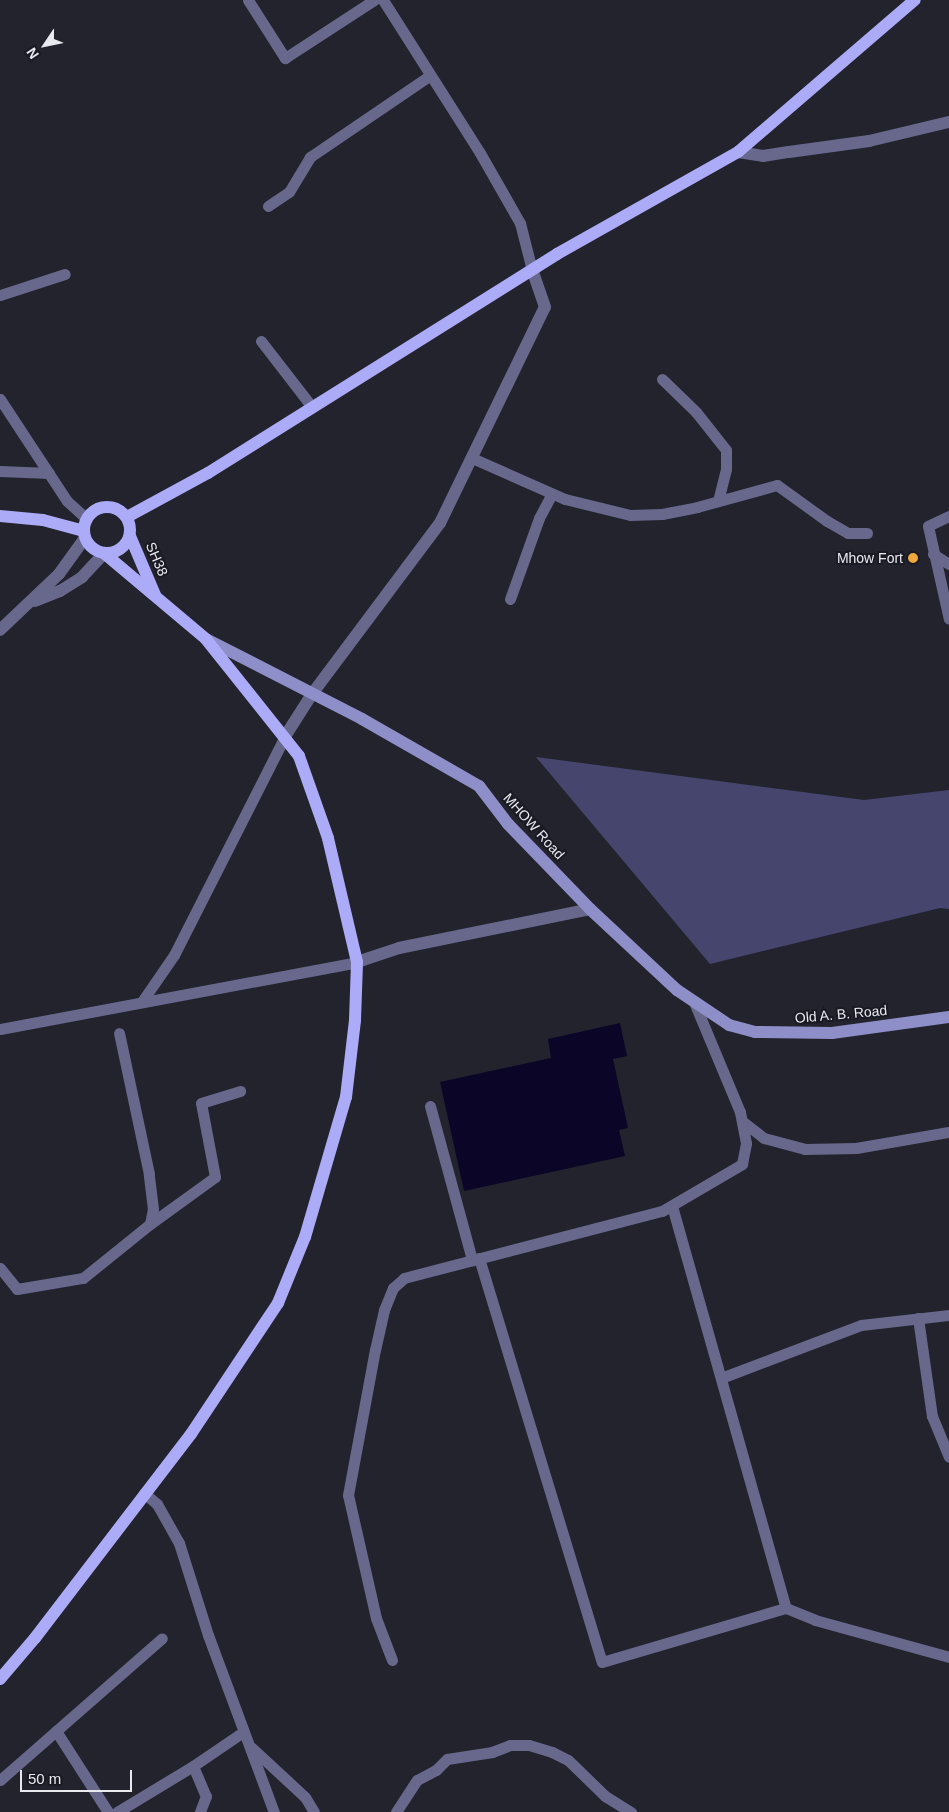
<!DOCTYPE html>
<html>
<head>
<meta charset="utf-8">
<style>
	body { margin:0 }
	#map { position:relative; width:949px; height:1812px; overflow:hidden; background:#23232d; font-family:Arial,sans-serif }
	div>[style] { position:absolute }
	.forest>* { inset:0; background:#46456e }
	.water>* { inset:0; background:#0b0528 }
	.minor>* { height:11px; margin:-5.5px; padding:0 5.5px; transform-origin:5.5px; border-radius:5.5px; background:#68688d }
	.tertiary>* { height:12px; margin:-6px; padding:0 6px; transform-origin:6px; border-radius:6px; background:#68688d }
	.secondary>* { height:12px; margin:-6px; padding:0 6px; transform-origin:6px; border-radius:6px; background:#8e8ec9 }
	.primary>* { height:12px; margin:-6px; padding:0 6px; transform-origin:6px; border-radius:6px; background:#acabf8 }
	.primary>.ring { margin:-6px; padding:0; box-sizing:content-box; background:none; border:12px solid #acabf8; border-radius:50% }
	.dots>* { width:14px; height:14px; translate:-50% -50%; box-sizing:border-box; border:2px solid #191a23; border-radius:50% }
	span { translate:-50% -50%; white-space:nowrap; text-align:center; line-height:1.15; -webkit-text-stroke:4px #191a23; paint-order:stroke }
	.poi-label { font-size:14px; color:#e9e9f0 }
	.right { translate:-100% -50%; text-align:right }
	.street-label { font-size:14px; color:#e9e9f0 }
	.north { position:absolute; left:20px; top:20px; width:50px; height:50px; -webkit-text-stroke:4px #191a23; paint-order:stroke; rotate:236deg; font-size:14px; font-weight:700; line-height:20px; text-align:center; color:#e9e9f0 }
	.north::after { content:''; display:block; margin:auto; width:18px; height:22px; background:#e9e9f0; clip-path:polygon(50% 0,100% 100%,50% 72%,0 100%) }
	.scale { position:absolute; left:20px; top:1770px; width:112px; height:22px; box-sizing:border-box; border:2px solid #e9e9f0; border-top:0; padding-left:6px; font-size:15px; line-height:18px; white-space:nowrap; color:#e9e9f0; -webkit-text-stroke:4px #191a23; paint-order:stroke }
</style>
</head>
<body>
<div id="map">
	<div class="forest">
		<i style="clip-path:polygon(536px 757px,864px 800px,949px 790px,949px 909px,940px 908px,710px 964px)"></i>
	</div>
	<div class="water">
		<i style="clip-path:polygon(620px 1023px,627px 1056px,613px 1059px,628px 1128px,619px 1130px,625px 1156px,464px 1191px,440px 1082px,551px 1058px,548px 1039px)"></i>
	</div>
	<div class="minor">
		<i style="left:248px;top:0;width:69px;rotate:57.5deg"></i>
		<i style="left:285px;top:58px;width:106px;rotate:-33.1deg"></i>
		<i style="left:383px;top:0;width:181px;rotate:57.6deg"></i>
		<i style="left:480px;top:153px;width:81px;rotate:60.3deg"></i>
		<i style="left:520px;top:223px;width:49px;rotate:75.7deg"></i>
		<i style="left:268px;top:206px;width:25px;rotate:-34deg"></i>
		<i style="left:289px;top:192px;width:41px;rotate:-59deg"></i>
		<i style="left:310px;top:157px;width:144px;rotate:-34.2deg"></i>
		<i style="left:0;top:295px;width:68px;rotate:-17.9deg"></i>
		<i style="left:261px;top:341px;width:83px;rotate:52.3deg"></i>
		<i style="left:662px;top:379px;width:47px;rotate:44.1deg"></i>
		<i style="left:696px;top:412px;width:48px;rotate:51.7deg"></i>
		<i style="left:726px;top:450px;width:19px;rotate:90deg"></i>
		<i style="left:726px;top:469px;width:33px;rotate:104deg"></i>
		<i style="left:0;top:399px;width:122px;rotate:56.7deg"></i>
		<i style="left:67px;top:501px;width:27px;rotate:42deg"></i>
		<i style="left:472px;top:458px;width:102px;rotate:23.8deg"></i>
		<i style="left:565px;top:499px;width:67px;rotate:13.8deg"></i>
		<i style="left:630px;top:515px;width:32px;rotate:-2deg"></i>
		<i style="left:662px;top:514px;width:36px;rotate:-11deg"></i>
		<i style="left:697px;top:507px;width:83px;rotate:-15.4deg"></i>
		<i style="left:777px;top:485px;width:62px;rotate:35.8deg"></i>
		<i style="left:827px;top:521px;width:24px;rotate:30deg"></i>
		<i style="left:848px;top:533px;width:19px"></i>
		<i style="left:0;top:471px;width:49px;rotate:2.3deg"></i>
		<i style="left:949px;top:516px;width:23px;rotate:155deg"></i>
		<i style="left:928px;top:526px;width:95px;rotate:77.3deg"></i>
		<i style="left:933px;top:554px;width:19px;rotate:32deg"></i>
		<i style="left:510px;top:599px;width:86px;rotate:-70.3deg"></i>
		<i style="left:539px;top:518px;width:27px;rotate:-62deg"></i>
		<i style="left:143px;top:1000px;width:55px;rotate:-55.4deg"></i>
		<i style="left:174px;top:955px;width:243px;rotate:-63.1deg"></i>
		<i style="left:0;top:1029px;width:363px;rotate:-10.6deg"></i>
		<i style="left:430px;top:1106px;width:160px;rotate:74.7deg"></i>
		<i style="left:742px;top:1121px;width:28px;rotate:38deg"></i>
		<i style="left:764px;top:1138px;width:42px;rotate:15deg"></i>
		<i style="left:805px;top:1149px;width:51px;rotate:-1.1deg"></i>
		<i style="left:856px;top:1148px;width:94px;rotate:-9.8deg"></i>
		<i style="left:672px;top:1206px;width:418px;rotate:74.2deg"></i>
		<i style="left:150px;top:1224px;width:80px;rotate:-35.9deg"></i>
		<i style="left:215px;top:1177px;width:75px;rotate:-100.7deg"></i>
		<i style="left:201px;top:1103px;width:41px;rotate:-17.1deg"></i>
		<i style="left:479px;top:1258px;width:422px;rotate:73.1deg"></i>
		<i style="left:602px;top:1662px;width:192px;rotate:-16.4deg"></i>
		<i style="left:786px;top:1608px;width:31px;rotate:22deg"></i>
		<i style="left:815px;top:1620px;width:139px;rotate:15.4deg"></i>
		<i style="left:0;top:1268px;width:27px;rotate:51deg"></i>
		<i style="left:17px;top:1289px;width:67px;rotate:-9.5deg"></i>
		<i style="left:83px;top:1278px;width:86px;rotate:-38.9deg"></i>
		<i style="left:150px;top:1224px;width:15px;rotate:-79deg"></i>
		<i style="left:153px;top:1209px;width:35px;rotate:-97deg"></i>
		<i style="left:149px;top:1174px;width:144px;rotate:-102deg"></i>
		<i style="left:918px;top:1318px;width:99px;rotate:81.9deg"></i>
		<i style="left:932px;top:1416px;width:44px;rotate:67.5deg"></i>
		<i style="left:721px;top:1378px;width:150px;rotate:-20.7deg"></i>
		<i style="left:861px;top:1325px;width:89px;rotate:-6.5deg"></i>
		<i style="left:144px;top:1493px;width:17px;rotate:40deg"></i>
		<i style="left:157px;top:1504px;width:45px;rotate:60.6deg"></i>
		<i style="left:179px;top:1543px;width:96px;rotate:72.5deg"></i>
		<i style="left:208px;top:1635px;width:189px;rotate:69.6deg"></i>
		<i style="left:392px;top:1660px;width:45px;rotate:-110.9deg"></i>
		<i style="left:376px;top:1618px;width:126px;rotate:-102.8deg"></i>
		<i style="left:348px;top:1495px;width:147px;rotate:-79.5deg"></i>
		<i style="left:375px;top:1350px;width:41px;rotate:-77.3deg"></i>
		<i style="left:384px;top:1310px;width:24px;rotate:-68deg"></i>
		<i style="left:393px;top:1288px;width:15px;rotate:-42deg"></i>
		<i style="left:404px;top:1278px;width:267px;rotate:-14.6deg"></i>
		<i style="left:662px;top:1211px;width:93px;rotate:-30.4deg"></i>
		<i style="left:742px;top:1164px;width:21px;rotate:-79deg"></i>
		<i style="left:746px;top:1143px;width:32px;rotate:-101deg"></i>
		<i style="left:740px;top:1112px;width:119px;rotate:-112.7deg"></i>
		<i style="left:56px;top:1731px;width:96px;rotate:57.3deg"></i>
		<i style="left:252px;top:1748px;width:72px;rotate:42.8deg"></i>
		<i style="left:305px;top:1797px;width:17px;rotate:59deg"></i>
		<i style="left:193px;top:1766px;width:60px;rotate:-34.2deg"></i>
		<i style="left:0;top:1780px;width:215px;rotate:-41.2deg"></i>
		<i style="left:117px;top:1812px;width:89px;rotate:-31.2deg"></i>
		<i style="left:193px;top:1766px;width:33px;rotate:67deg"></i>
		<i style="left:206px;top:1796px;width:17px;rotate:111deg"></i>
		<i style="left:396px;top:1812px;width:38px;rotate:-57deg"></i>
		<i style="left:417px;top:1780px;width:21px;rotate:-28deg"></i>
		<i style="left:436px;top:1770px;width:16px;rotate:-45deg"></i>
		<i style="left:447px;top:1759px;width:46px;rotate:-8.8deg"></i>
		<i style="left:492px;top:1752px;width:19px;rotate:-21deg"></i>
		<i style="left:510px;top:1745px;width:19px"></i>
		<i style="left:529px;top:1745px;width:24px;rotate:17deg"></i>
		<i style="left:552px;top:1752px;width:18px;rotate:27deg"></i>
		<i style="left:568px;top:1760px;width:52px;rotate:44.2deg"></i>
		<i style="left:605px;top:1796px;width:31px;rotate:32deg"></i>
	</div>
	<div class="tertiary">
		<i style="left:738px;top:152px;width:25px;rotate:9deg"></i>
		<i style="left:763px;top:156px;width:26px;rotate:-9deg"></i>
		<i style="left:789px;top:152px;width:81px;rotate:-7.8deg"></i>
		<i style="left:869px;top:141px;width:82px;rotate:-13.4deg"></i>
		<i style="left:35px;top:601px;width:27px;rotate:-22deg"></i>
		<i style="left:60px;top:591px;width:26px;rotate:-32deg"></i>
		<i style="left:82px;top:577px;width:33px;rotate:-47deg"></i>
		<i style="left:0;top:630px;width:81px;rotate:-43.5deg"></i>
		<i style="left:59px;top:574px;width:44px;rotate:-54.2deg"></i>
		<i style="left:284px;top:738px;width:52px;rotate:-57.5deg"></i>
		<i style="left:312px;top:694px;width:214px;rotate:-53.2deg"></i>
		<i style="left:440px;top:523px;width:240px;rotate:-64.1deg"></i>
		<i style="left:545px;top:307px;width:39px;rotate:-109deg"></i>
		<i style="left:357px;top:962px;width:44px;rotate:-18.4deg"></i>
		<i style="left:399px;top:948px;width:195px;rotate:-11.5deg"></i>
	</div>
	<div class="secondary">
		<i style="left:206px;top:639px;width:175px;rotate:27.1deg"></i>
		<i style="left:362px;top:719px;width:135px;rotate:29.8deg"></i>
		<i style="left:479px;top:786px;width:48px;rotate:52.7deg"></i>
		<i style="left:508px;top:824px;width:118px;rotate:46deg"></i>
		<i style="left:590px;top:909px;width:119px;rotate:43deg"></i>
		<i style="left:677px;top:990px;width:63px;rotate:33.9deg"></i>
		<i style="left:729px;top:1025px;width:27px;rotate:15deg"></i>
		<i style="left:755px;top:1032px;width:77px;rotate:0.7deg"></i>
		<i style="left:832px;top:1033px;width:118px;rotate:-7.8deg"></i>
	</div>
	<div class="primary">
		<i class="ring" style="left:84px;top:507px;width:34px;height:34px"></i>
		<i style="left:0;top:516px;width:43px;rotate:5.3deg"></i>
		<i style="left:43px;top:520px;width:42px;rotate:15deg"></i>
		<i style="left:127px;top:517px;width:92px;rotate:-28.5deg"></i>
		<i style="left:208px;top:473px;width:412px;rotate:-32.1deg"></i>
		<i style="left:557px;top:254px;width:208px;rotate:-29.4deg"></i>
		<i style="left:738px;top:152px;width:233px;rotate:-40.7deg"></i>
		<i style="left:130px;top:536px;width:64px;rotate:67deg"></i>
		<i style="left:0;top:1679px;width:54px;rotate:-49.5deg"></i>
		<i style="left:35px;top:1638px;width:257px;rotate:-52.6deg"></i>
		<i style="left:191px;top:1434px;width:157px;rotate:-56.4deg"></i>
		<i style="left:278px;top:1303px;width:71px;rotate:-67.8deg"></i>
		<i style="left:305px;top:1237px;width:146px;rotate:-73.7deg"></i>
		<i style="left:346px;top:1097px;width:78px;rotate:-83.3deg"></i>
		<i style="left:355px;top:1020px;width:58px;rotate:-88deg"></i>
		<i style="left:357px;top:962px;width:127px;rotate:-103.2deg"></i>
		<i style="left:328px;top:838px;width:87px;rotate:-109.5deg"></i>
		<i style="left:299px;top:756px;width:149px;rotate:-128.5deg"></i>
		<i style="left:206px;top:639px;width:133px;rotate:-139.9deg"></i>
	</div>
	<div class="dots">
		<i style="left:913px;top:558px;background:#eea83c"></i>
	</div>
	<div class="poi-label">
		<span class="right" style="left:903px;top:558px">Mhow Fort</span>
	</div>
	<div class="street-label">
		<span style="left:157px;top:559px;rotate:67deg">SH38</span>
		<span style="left:534px;top:826px;rotate:48deg">MHOW Road</span>
		<span style="left:841px;top:1014px;rotate:-5deg">Old A. B. Road</span>
	</div>
	<div class="north">N</div>
	<div class="scale">50 m</div>
</div>
</body>
</html>
